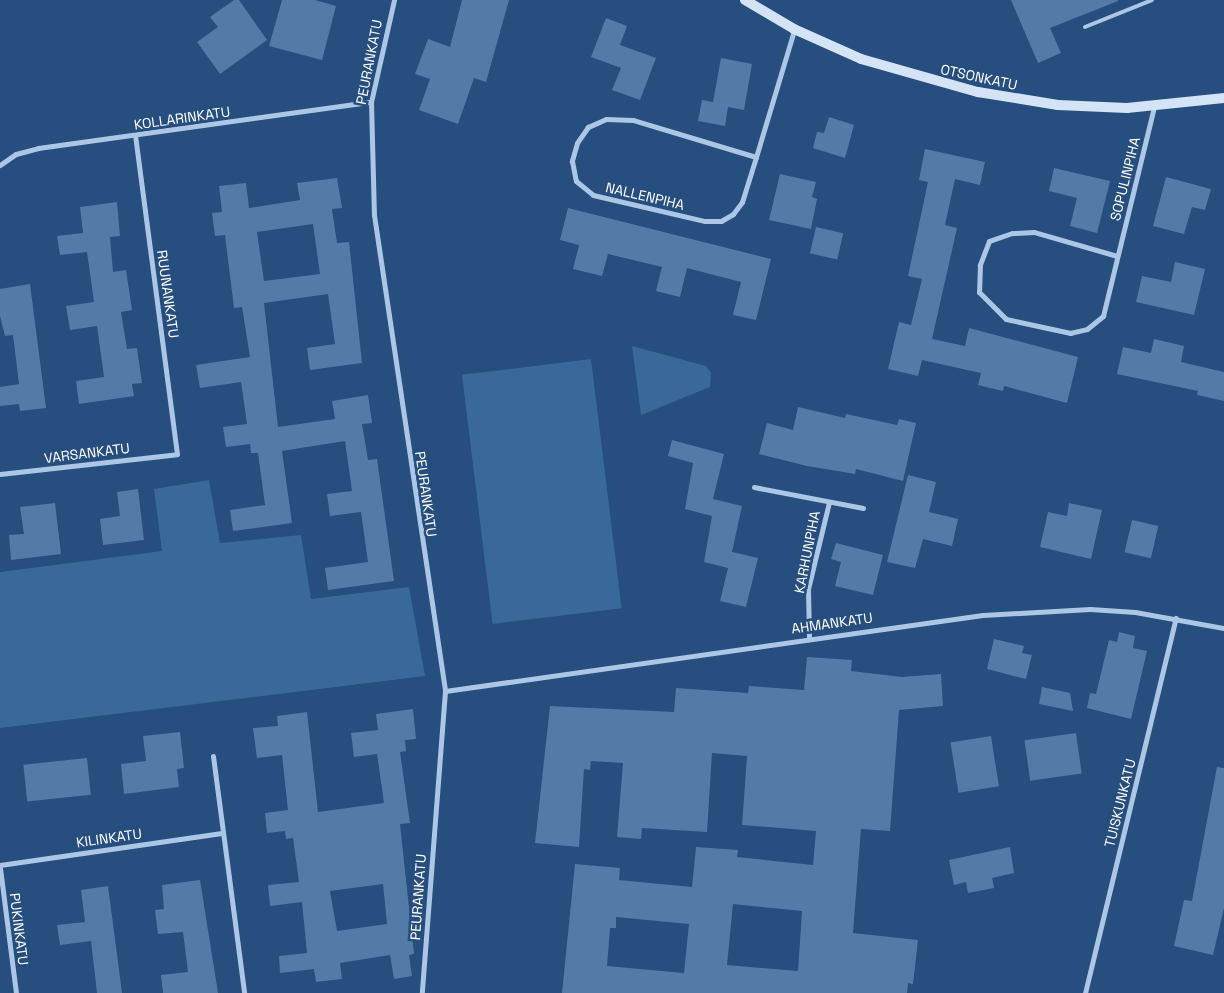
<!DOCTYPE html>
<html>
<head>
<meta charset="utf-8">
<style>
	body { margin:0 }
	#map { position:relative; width:1224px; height:993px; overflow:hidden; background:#264e7e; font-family:"Space Grotesk",sans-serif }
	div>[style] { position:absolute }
	.green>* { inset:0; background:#39689b; transform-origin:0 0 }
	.building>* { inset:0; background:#527ba8; transform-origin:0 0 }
	.lane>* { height:4px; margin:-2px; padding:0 2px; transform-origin:2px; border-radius:2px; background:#abc7e5 }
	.street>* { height:5px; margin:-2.5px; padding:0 2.5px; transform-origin:2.5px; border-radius:2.5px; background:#abc7e5 }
	.secondary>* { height:10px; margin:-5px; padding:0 5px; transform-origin:5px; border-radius:5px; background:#d4e3f5 }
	span { translate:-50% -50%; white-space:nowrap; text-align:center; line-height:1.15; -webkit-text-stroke:5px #264e7e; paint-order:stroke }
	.street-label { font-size:14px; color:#fff }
</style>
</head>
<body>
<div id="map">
	<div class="green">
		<i style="clip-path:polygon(632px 346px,706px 366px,711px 373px,710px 387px,641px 415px)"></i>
		<i style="left:591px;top:359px;width:251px;height:130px;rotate:83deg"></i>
		<i style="clip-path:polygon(209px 480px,220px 543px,301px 535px,311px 599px,409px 587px,425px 676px,0 728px,0 572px,162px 551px,154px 489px)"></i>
	</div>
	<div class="building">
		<i style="clip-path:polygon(234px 0,239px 0,267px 40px,220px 74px,197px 42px,218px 27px,210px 17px)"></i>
		<i style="clip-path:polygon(282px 0,315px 0,336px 6px,322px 60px,269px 46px)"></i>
		<i style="clip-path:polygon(462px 0,509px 0,486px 82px,474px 78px,458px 124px,419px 110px,430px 79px,415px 74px,428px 39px,450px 47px)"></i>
		<i style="clip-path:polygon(1011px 0,1118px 0,1118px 1px,1050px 28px,1061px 53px,1038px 63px)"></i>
		<i style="clip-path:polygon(606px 18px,627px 26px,620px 45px,656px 58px,640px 100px,612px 90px,621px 68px,591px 57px)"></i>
		<i style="clip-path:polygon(721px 58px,752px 64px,744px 110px,728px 107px,725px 126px,698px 121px,702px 100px,713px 102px)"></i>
		<i style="clip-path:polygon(829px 117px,854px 125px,845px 158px,813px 148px,817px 132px,824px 133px)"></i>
		<i style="clip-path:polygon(925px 149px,985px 162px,980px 185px,955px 179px,945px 225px,957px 228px,932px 339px,965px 346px,969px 328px,1078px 357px,1067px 403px,1004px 386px,1003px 391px,978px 385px,981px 373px,922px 360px,918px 376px,888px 369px,899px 322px,911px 325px,922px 279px,908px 276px,928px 182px,919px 180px)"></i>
		<i style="clip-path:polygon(1054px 168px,1110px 181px,1097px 233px,1070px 226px,1077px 198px,1049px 191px)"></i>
		<i style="clip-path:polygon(780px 174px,816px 182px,812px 197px,817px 199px,811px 229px,769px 220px)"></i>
		<i style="clip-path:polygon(1166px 177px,1211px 189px,1205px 210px,1192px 207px,1184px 234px,1153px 226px)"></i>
		<i style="clip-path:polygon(evenodd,337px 178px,342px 208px,332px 209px,337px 243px,349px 242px,362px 363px,310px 370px,307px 348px,335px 344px,328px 294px,264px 303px,278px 427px,335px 419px,332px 401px,368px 395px,372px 423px,362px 424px,368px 460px,377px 459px,394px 581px,328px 590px,325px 568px,368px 562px,361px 512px,330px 516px,327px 494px,352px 491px,345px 441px,282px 451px,292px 523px,233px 531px,230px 510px,265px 505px,258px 453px,251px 453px,250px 444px,226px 447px,223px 427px,247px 424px,241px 382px,200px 388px,196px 365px,250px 357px,242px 307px,234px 308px,225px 235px,215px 236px,212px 213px,222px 212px,219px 186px,246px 183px,249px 208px,300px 200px,297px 183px,337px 178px,313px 224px,320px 274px,264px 281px,257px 232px,313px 224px)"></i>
		<i style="clip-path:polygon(117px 202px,120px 236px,110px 237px,113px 272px,126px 270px,132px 310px,121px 312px,127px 349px,137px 348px,142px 383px,132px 384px,134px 396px,79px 404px,76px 381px,104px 377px,97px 326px,70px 330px,66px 306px,94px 302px,87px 252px,60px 255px,57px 236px,83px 233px,80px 207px)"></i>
		<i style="clip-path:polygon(568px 208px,771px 259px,756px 320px,733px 315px,741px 282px,687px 268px,680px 297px,656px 291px,662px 267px,608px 254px,602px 276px,573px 269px,579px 245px,560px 240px)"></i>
		<i style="left:816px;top:227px;width:28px;height:27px;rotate:13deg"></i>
		<i style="clip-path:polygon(1175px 262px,1205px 269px,1194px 315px,1136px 302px,1142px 276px,1171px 282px)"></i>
		<i style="clip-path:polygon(30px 284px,46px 408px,20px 411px,19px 404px,0 406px,0 387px,19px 384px,13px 335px,5px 336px,0 316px,0 289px)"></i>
		<i style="clip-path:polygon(1154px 339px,1184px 346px,1181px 362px,1224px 372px,1224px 401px,1197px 395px,1198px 391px,1117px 374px,1123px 347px,1151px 353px)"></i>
		<i style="clip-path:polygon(798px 407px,845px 418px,846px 414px,897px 425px,899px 419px,916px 423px,903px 481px,856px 469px,855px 474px,807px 466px,759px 454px,767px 423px,793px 430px)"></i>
		<i style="clip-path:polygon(672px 440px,724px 454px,713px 499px,742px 506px,732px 552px,758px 558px,746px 607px,720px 601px,728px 568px,704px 562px,712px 516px,685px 509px,693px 463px,668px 456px)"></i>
		<i style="clip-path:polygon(908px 475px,936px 482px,929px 512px,958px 519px,952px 546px,923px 539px,915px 568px,887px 562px)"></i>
		<i style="clip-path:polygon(138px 489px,144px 540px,103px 545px,100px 519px,120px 516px,117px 492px)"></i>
		<i style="clip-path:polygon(55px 503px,61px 554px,11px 560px,9px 535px,24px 534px,20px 507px)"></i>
		<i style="clip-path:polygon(1069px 503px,1102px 510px,1091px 559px,1040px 547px,1048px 512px,1067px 516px)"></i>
		<i style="left:1132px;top:520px;width:27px;height:33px;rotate:13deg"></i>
		<i style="clip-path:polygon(836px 543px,883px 555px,873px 595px,835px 586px,841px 562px,831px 559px)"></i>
		<i style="clip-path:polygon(1119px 632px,1135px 636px,1133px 648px,1147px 651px,1131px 719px,1087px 708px,1090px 693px,1096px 694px,1109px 640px,1117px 642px)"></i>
		<i style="clip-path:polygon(994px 639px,1024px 646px,1022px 653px,1032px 655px,1026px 679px,987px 669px)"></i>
		<i style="clip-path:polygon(evenodd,807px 657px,852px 660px,851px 671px,902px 677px,941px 674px,943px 706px,899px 710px,890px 831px,861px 829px,853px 933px,918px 940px,913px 984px,908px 983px,907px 993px,562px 993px,575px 864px,620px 868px,619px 880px,692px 887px,696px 847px,738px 850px,737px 857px,813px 865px,816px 831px,742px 825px,747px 756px,712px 753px,707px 832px,642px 828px,641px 839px,617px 837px,623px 763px,591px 761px,590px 770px,584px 769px,579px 847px,535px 843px,550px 706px,674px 712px,676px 688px,748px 693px,749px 686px,804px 690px,807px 657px,733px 904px,802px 911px,798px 971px,727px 965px,733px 904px,807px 657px,616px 917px,689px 924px,684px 973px,607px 966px,610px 928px,616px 928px,616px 917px)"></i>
		<i style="clip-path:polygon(1042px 687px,1070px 693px,1073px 711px,1039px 704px)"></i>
		<i style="clip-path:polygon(evenodd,413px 709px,416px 739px,405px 740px,406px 751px,400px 752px,410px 823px,400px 824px,414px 954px,409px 955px,412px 976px,394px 979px,390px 955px,340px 963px,342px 979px,316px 982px,314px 969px,280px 973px,279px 956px,307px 953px,302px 902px,270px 906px,268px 885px,299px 882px,293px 838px,286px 839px,285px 831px,267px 833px,265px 813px,288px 810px,282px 755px,257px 758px,253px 728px,278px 726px,277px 716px,307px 712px,318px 812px,384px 803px,377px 754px,354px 757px,351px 733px,378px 730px,376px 714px,413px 709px,383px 884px,387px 924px,337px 931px,330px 891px,383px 884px)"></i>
		<i style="clip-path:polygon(180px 732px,184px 768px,177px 769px,179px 787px,124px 794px,121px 764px,146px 761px,143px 736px)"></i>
		<i style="left:1076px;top:733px;width:41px;height:52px;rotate:82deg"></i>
		<i style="left:991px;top:736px;width:51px;height:41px;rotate:81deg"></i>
		<i style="left:87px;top:758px;width:37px;height:64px;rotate:84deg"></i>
		<i style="clip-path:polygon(1217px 767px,1224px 768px,1224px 908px,1213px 955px,1174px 946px,1184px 900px,1192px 901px)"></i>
		<i style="clip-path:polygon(1010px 847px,1014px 873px,992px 878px,994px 888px,968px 893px,966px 882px,954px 885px,949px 860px)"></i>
		<i style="clip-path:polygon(200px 880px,218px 993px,163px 993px,161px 975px,188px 972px,183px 932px,158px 934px,155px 910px,164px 909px,162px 885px)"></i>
		<i style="clip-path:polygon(108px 886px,118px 962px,122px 993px,97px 993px,91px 941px,60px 945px,57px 925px,85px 922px,81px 890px)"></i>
	</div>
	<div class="lane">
		<i style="left:1085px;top:27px;width:72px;rotate:-21.9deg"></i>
	</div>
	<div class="street">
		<i style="left:394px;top:0;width:105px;rotate:102.7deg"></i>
		<i style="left:371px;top:102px;width:113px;rotate:88.5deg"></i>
		<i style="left:374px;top:215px;width:481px;rotate:81.5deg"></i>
		<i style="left:445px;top:691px;width:303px;rotate:94.4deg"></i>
		<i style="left:756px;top:157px;width:128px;rotate:-163.3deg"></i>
		<i style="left:633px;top:120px;width:27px;rotate:-178deg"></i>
		<i style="left:606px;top:119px;width:20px;rotate:156deg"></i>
		<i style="left:588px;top:127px;width:19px;rotate:125deg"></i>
		<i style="left:577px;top:143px;width:19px;rotate:106deg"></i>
		<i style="left:572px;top:161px;width:20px;rotate:79deg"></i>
		<i style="left:576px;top:181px;width:22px;rotate:39deg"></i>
		<i style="left:593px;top:195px;width:115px;rotate:13.1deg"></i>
		<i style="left:705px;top:221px;width:16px"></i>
		<i style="left:721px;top:221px;width:14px;rotate:-30deg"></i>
		<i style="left:733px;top:214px;width:15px;rotate:-53deg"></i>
		<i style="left:742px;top:202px;width:47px;rotate:-72.7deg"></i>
		<i style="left:756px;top:157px;width:133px;rotate:-73.3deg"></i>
		<i style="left:0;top:165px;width:19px;rotate:-35deg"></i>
		<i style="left:16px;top:154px;width:23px;rotate:-15deg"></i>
		<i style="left:38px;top:148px;width:336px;rotate:-7.9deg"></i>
		<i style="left:1117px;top:256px;width:86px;rotate:-163.9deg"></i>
		<i style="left:1034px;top:232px;width:22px;rotate:177deg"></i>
		<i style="left:1012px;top:233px;width:24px;rotate:161deg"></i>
		<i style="left:989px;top:241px;width:26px;rotate:111deg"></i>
		<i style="left:980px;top:265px;width:27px;rotate:92deg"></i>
		<i style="left:979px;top:292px;width:38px;rotate:45deg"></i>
		<i style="left:1006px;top:319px;width:66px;rotate:12.3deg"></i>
		<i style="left:1070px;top:333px;width:17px;rotate:-13deg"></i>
		<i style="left:1087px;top:329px;width:21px;rotate:-39deg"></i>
		<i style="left:1103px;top:316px;width:215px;rotate:-76.3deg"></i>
		<i style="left:0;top:474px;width:178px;rotate:-6.4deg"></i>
		<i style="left:177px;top:454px;width:321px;rotate:-97.5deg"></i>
		<i style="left:754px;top:487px;width:111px;rotate:10.9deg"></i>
		<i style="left:809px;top:637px;width:48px;rotate:-91.2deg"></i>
		<i style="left:808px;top:589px;width:89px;rotate:-76.4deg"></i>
		<i style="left:445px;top:691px;width:543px;rotate:-8.04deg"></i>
		<i style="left:983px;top:615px;width:107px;rotate:-3.2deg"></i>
		<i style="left:1090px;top:609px;width:45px;rotate:3.8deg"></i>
		<i style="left:1135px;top:612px;width:90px;rotate:10.2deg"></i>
		<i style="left:213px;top:756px;width:239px;rotate:82.5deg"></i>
		<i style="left:0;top:865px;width:224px;rotate:-8.2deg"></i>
		<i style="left:0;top:868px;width:126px;rotate:82.7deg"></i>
		<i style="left:1085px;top:993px;width:386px;rotate:-76.4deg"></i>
	</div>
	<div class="secondary">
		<i style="left:745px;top:0;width:57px;rotate:30.6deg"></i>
		<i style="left:794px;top:29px;width:73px;rotate:24.1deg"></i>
		<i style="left:861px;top:59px;width:122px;rotate:15.8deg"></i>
		<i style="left:978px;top:92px;width:81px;rotate:9.2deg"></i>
		<i style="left:1058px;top:105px;width:69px;rotate:2.5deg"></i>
		<i style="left:1127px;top:108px;width:98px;rotate:-5.9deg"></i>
	</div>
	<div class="street-label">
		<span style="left:369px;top:62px;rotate:-79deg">PEURANKATU</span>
		<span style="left:979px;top:77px;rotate:12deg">OTSONKATU</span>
		<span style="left:182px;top:118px;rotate:-8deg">KOLLARINKATU</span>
		<span style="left:1125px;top:179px;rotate:-76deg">SOPULINPIHA</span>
		<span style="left:645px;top:196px;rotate:13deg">NALLENPIHA</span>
		<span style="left:168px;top:294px;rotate:82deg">RUUNANKATU</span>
		<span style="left:87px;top:453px;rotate:-7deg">VARSANKATU</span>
		<span style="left:426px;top:494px;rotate:82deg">PEURANKATU</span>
		<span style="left:807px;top:552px;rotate:-79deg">KARHUNPIHA</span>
		<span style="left:832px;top:623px;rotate:-8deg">AHMANKATU</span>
		<span style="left:1120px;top:803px;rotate:-76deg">TUISKUNKATU</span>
		<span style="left:109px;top:838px;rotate:-8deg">KILINKATU</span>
		<span style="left:418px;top:897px;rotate:-86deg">PEURANKATU</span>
		<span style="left:19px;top:929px;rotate:83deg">PUKINKATU</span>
	</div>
</div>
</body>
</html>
